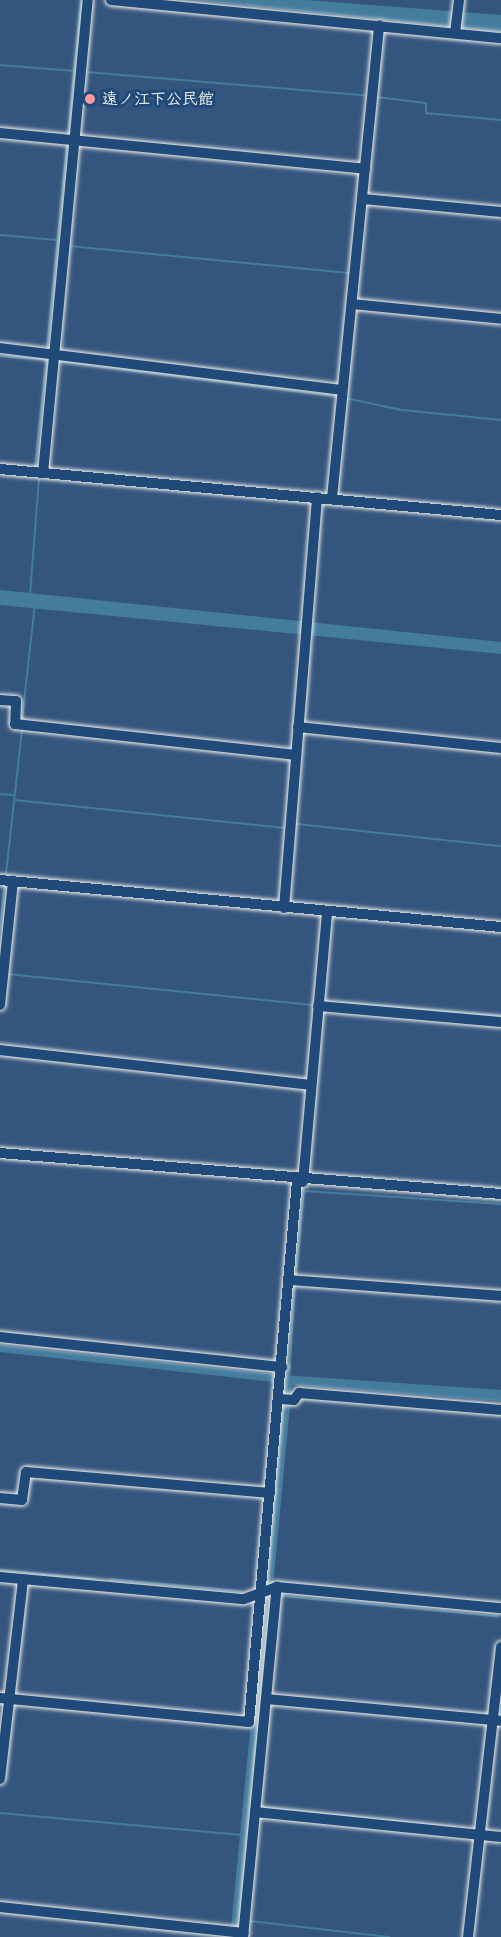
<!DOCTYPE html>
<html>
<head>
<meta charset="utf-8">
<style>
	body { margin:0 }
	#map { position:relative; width:501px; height:1937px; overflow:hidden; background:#34557e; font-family:"Shantell Sans","Klee One",sans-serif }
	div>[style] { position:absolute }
	.water>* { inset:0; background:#447c9e }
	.stream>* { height:2px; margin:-1px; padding:0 1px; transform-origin:1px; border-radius:1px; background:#447c9e }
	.roads { filter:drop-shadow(0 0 2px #f4f1e8) drop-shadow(0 0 2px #f4f1e8) }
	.minor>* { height:10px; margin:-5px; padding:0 5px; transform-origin:5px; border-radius:5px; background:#1f4a7a }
	.dots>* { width:16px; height:16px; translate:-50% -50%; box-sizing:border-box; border:3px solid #1f4a7a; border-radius:50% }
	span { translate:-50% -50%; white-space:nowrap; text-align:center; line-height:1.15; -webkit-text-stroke:6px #1f4a7a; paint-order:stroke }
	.poi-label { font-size:16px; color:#f4f1e8; font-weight:700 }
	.left { translate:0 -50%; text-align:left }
</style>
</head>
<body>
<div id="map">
	<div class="water">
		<i style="clip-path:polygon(195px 0,306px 0,501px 15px,501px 32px)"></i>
		<i style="clip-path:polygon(0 590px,501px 642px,501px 654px,0 605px)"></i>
		<i style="clip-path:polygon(0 1345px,283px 1375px,501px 1390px,501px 1401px,292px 1385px,240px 1937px,230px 1937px,284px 1383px,0 1352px)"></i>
	</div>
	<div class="stream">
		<i style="left:0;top:65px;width:75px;rotate:4.6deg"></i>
		<i style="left:86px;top:72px;width:284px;rotate:4.8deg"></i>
		<i style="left:377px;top:97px;width:49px;rotate:7deg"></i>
		<i style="left:426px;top:103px;width:10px;rotate:90deg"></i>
		<i style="left:426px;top:113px;width:75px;rotate:5.3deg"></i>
		<i style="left:68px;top:133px;width:132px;rotate:-84.3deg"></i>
		<i style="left:0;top:235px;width:57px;rotate:5deg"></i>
		<i style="left:69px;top:246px;width:281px;rotate:5.5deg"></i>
		<i style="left:47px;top:347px;width:204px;rotate:-84.4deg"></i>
		<i style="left:0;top:356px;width:51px;rotate:4.5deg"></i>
		<i style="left:57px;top:361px;width:285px;rotate:7.2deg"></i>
		<i style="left:345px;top:398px;width:58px;rotate:11.9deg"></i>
		<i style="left:402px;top:410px;width:100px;rotate:5.8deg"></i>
		<i style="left:35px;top:466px;width:106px;rotate:-84deg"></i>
		<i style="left:30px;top:595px;width:116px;rotate:-85.6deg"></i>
		<i style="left:22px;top:720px;width:117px;rotate:-83.6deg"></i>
		<i style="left:0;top:794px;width:14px;rotate:4deg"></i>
		<i style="left:14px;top:800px;width:272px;rotate:5.9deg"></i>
		<i style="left:296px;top:830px;width:6px;rotate:-81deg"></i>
		<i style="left:297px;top:824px;width:205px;rotate:6.2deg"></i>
		<i style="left:6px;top:874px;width:146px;rotate:-83.7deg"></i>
		<i style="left:0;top:929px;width:42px;rotate:-84.6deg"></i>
		<i style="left:7px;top:974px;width:309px;rotate:5.8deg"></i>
		<i style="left:324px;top:1001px;width:178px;rotate:4.8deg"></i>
		<i style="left:296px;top:1278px;width:87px;rotate:-84.7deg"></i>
		<i style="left:304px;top:1191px;width:197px;rotate:3.8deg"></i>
		<i style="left:289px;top:1377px;width:93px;rotate:-86.3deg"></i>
		<i style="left:0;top:1570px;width:95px;rotate:5.4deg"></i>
		<i style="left:110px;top:1579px;width:132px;rotate:5.2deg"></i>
		<i style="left:280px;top:1596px;width:218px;rotate:5.3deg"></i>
		<i style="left:260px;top:1807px;width:195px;rotate:5.9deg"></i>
		<i style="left:0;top:1813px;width:243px;rotate:5.2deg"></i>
		<i style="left:249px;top:1921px;width:141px;rotate:6.5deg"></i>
	</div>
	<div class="roads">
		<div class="minor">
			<i style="left:111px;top:0;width:392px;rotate:5.6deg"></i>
			<i style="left:455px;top:33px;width:33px;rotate:-83deg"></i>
			<i style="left:0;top:133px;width:367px;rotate:5.6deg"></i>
			<i style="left:363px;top:199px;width:139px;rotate:5.4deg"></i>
			<i style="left:352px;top:304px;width:150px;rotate:5.7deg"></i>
			<i style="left:0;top:348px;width:343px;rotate:7deg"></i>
			<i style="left:0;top:469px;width:503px;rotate:5.25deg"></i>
			<i style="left:43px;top:473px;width:475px;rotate:-84.6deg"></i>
			<i style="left:332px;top:498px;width:475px;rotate:-84.3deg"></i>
			<i style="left:0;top:700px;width:16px;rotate:4deg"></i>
			<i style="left:16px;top:701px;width:23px;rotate:92deg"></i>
			<i style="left:15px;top:724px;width:283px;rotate:6.3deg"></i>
			<i style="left:298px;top:727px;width:204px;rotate:5.9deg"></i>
			<i style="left:0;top:880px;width:503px;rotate:5.36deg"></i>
			<i style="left:284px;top:908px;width:412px;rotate:-85.4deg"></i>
			<i style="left:0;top:1005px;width:125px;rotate:-84deg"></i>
			<i style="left:318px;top:1006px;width:184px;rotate:5deg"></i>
			<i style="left:0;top:1050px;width:313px;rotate:6.4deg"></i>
			<i style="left:0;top:1153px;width:503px;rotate:4.68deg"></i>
			<i style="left:303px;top:1182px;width:271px;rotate:-84.9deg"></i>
			<i style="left:289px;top:1280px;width:213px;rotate:4.3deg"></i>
			<i style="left:0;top:1337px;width:284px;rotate:6.1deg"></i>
			<i style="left:279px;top:1399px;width:15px;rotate:4deg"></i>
			<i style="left:294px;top:1400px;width:9px;rotate:-54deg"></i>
			<i style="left:299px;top:1393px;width:203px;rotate:4.8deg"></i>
			<i style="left:0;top:1498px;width:22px;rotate:5deg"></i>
			<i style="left:22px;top:1500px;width:28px;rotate:-82deg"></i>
			<i style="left:26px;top:1472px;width:245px;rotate:4.9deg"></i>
			<i style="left:0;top:1577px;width:245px;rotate:5.2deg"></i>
			<i style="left:244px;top:1599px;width:35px;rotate:-20deg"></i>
			<i style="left:277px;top:1587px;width:225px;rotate:5.4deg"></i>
			<i style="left:0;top:1698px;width:250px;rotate:5.5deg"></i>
			<i style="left:249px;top:1722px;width:543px;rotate:-84.93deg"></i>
			<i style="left:266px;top:1699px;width:236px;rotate:5.3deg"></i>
			<i style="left:0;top:1779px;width:201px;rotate:-83.4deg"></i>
			<i style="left:255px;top:1812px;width:247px;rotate:5.8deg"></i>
			<i style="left:0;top:1907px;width:245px;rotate:6.1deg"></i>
			<i style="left:243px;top:1937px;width:352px;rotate:-84.5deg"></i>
			<i style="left:468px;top:1937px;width:292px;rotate:-83.5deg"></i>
		</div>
	</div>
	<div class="dots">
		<i style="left:90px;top:99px;background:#ff9aa2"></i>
	</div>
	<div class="poi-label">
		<span class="left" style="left:102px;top:99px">遠ノ江下公民館</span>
	</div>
</div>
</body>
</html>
